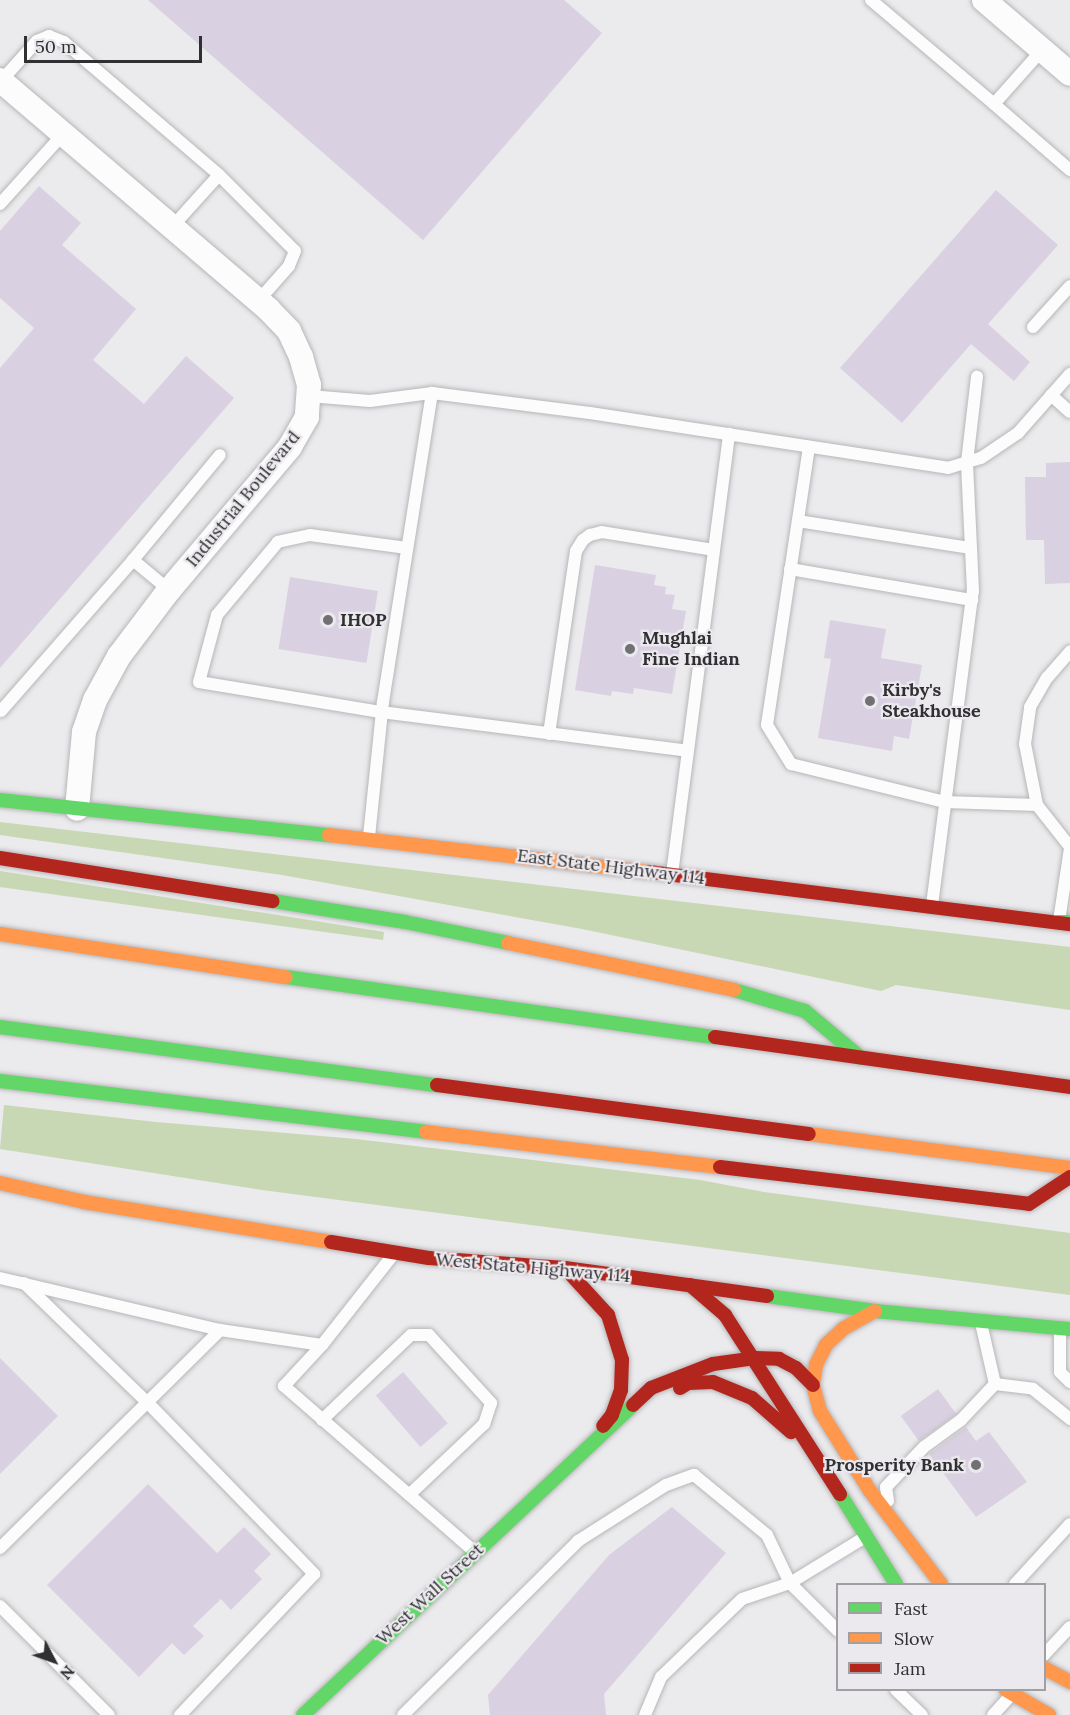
<!DOCTYPE html>
<html>
<head>
<meta charset="utf-8">
<style>
	body { margin:0 }
	#map { position:relative; width:1070px; height:1715px; overflow:hidden; background:#ebeaed; font-family:Lora,serif }
	div>[style] { position:absolute }
	.green>* { inset:0; background:#c8d7b4 }
	.building>* { inset:0; background:#d9d1e1; transform-origin:0 0 }
	.roads { filter:drop-shadow(0 0 2px #b7b6b8) drop-shadow(0 0 2px #b7b6b8) }
	.lane>* { height:12px; margin:-6px; padding:0 6px; transform-origin:6px; border-radius:6px; background:#fcfcfc }
	.street>* { height:24px; margin:-12px; padding:0 12px; transform-origin:12px; border-radius:12px; background:#fcfcfc }
	.fast>* { height:14px; margin:-7px; padding:0 7px; transform-origin:7px; border-radius:7px; background:#63d668 }
	.slow>* { height:14px; margin:-7px; padding:0 7px; transform-origin:7px; border-radius:7px; background:#ff974d }
	.jam>* { height:14px; margin:-7px; padding:0 7px; transform-origin:7px; border-radius:7px; background:#b3261e }
	.dots>* { width:16px; height:16px; translate:-50% -50%; box-sizing:border-box; border:3px solid #ebe9ee; border-radius:50% }
	span { translate:-50% -50%; white-space:nowrap; text-align:center; line-height:1.15; -webkit-text-stroke:4.5px #ebe9ee; paint-order:stroke }
	.street-label { font-size:18px; color:#302f31 }
	.poi-label { font-size:18px; color:#302f31; font-weight:700 }
	.left { translate:0 -50%; text-align:left }
	.right { translate:-100% -50%; text-align:right }
	.legend { position:absolute; left:836px; top:1583px; width:210px; height:108px; box-sizing:border-box; background:#ebe9ee; border:2px solid #a09fa2; margin:0; padding:8px 10px; list-style:none; font-size:18px; color:#302f31 }
	.legend li { display:flex; align-items:center; gap:12px; height:30px }
	.legend b { width:30px; border:2px solid #a09fa2 }
	.north { position:absolute; left:24px; top:1631px; width:60px; height:60px; -webkit-text-stroke:4px #ebe9ee; paint-order:stroke; rotate:131deg; font-size:16px; font-weight:700; line-height:24px; text-align:center; color:#302f31 }
	.north::after { content:''; display:block; margin:auto; width:21px; height:27px; background:#302f31; clip-path:polygon(50% 0,100% 100%,50% 72%,0 100%) }
	.scale { position:absolute; left:24px; top:36px; width:178px; height:27px; box-sizing:border-box; border:3px solid #302f31; border-top:0; padding-left:8px; font-size:18px; line-height:21px; white-space:nowrap; color:#302f31; -webkit-text-stroke:4px #ebe9ee; paint-order:stroke }
</style>
</head>
<body>
<div id="map">
	<div class="green">
		<i style="clip-path:polygon(0 822px,1070px 947px,1070px 1010px,896px 985px,881px 991px,582px 929px,282px 875px,0 835px)"></i>
		<i style="clip-path:polygon(0 871px,384px 932px,383px 940px,0 887px)"></i>
		<i style="clip-path:polygon(4px 1105px,156px 1122px,356px 1139px,700px 1180px,764px 1192px,1070px 1233px,1070px 1295px,262px 1190px,0 1149px)"></i>
	</div>
	<div class="building">
		<i style="clip-path:polygon(148px 0,564px 0,602px 33px,423px 240px)"></i>
		<i style="clip-path:polygon(39px 186px,81px 223px,62px 245px,136px 309px,93px 360px,144px 404px,186px 356px,234px 398px,0 668px,0 368px,34px 328px,0 298px,0 231px)"></i>
		<i style="clip-path:polygon(996px 190px,1058px 245px,988px 324px,1030px 362px,1014px 381px,971px 344px,902px 423px,840px 368px)"></i>
		<i style="clip-path:polygon(1070px 462px,1070px 583px,1045px 584px,1044px 540px,1026px 540px,1025px 477px,1046px 477px,1046px 463px)"></i>
		<i style="clip-path:polygon(595px 565px,656px 575px,654px 585px,666px 587px,665px 594px,675px 595px,672px 609px,686px 611px,672px 694px,634px 688px,633px 694px,612px 691px,611px 696px,575px 690px)"></i>
		<i style="left:290px;top:577px;width:89px;height:73px;rotate:9deg"></i>
		<i style="clip-path:polygon(830px 620px,886px 629px,881px 658px,922px 665px,909px 739px,894px 736px,892px 751px,818px 738px,831px 659px,824px 658px)"></i>
		<i style="clip-path:polygon(0 1358px,58px 1416px,0 1474px)"></i>
		<i style="left:403px;top:1372px;width:68px;height:36px;rotate:49deg"></i>
		<i style="left:938px;top:1389px;width:31px;height:46px;rotate:54deg"></i>
		<i style="clip-path:polygon(966px 1427px,976px 1441px,989px 1432px,1027px 1482px,976px 1517px,929px 1454px)"></i>
		<i style="clip-path:polygon(148px 1484px,217px 1553px,244px 1527px,271px 1554px,254px 1571px,262px 1579px,231px 1610px,221px 1599px,193px 1626px,204px 1636px,184px 1655px,172px 1643px,139px 1677px,47px 1585px)"></i>
		<i style="clip-path:polygon(672px 1507px,726px 1553px,604px 1694px,606px 1715px,490px 1715px,488px 1695px,609px 1555px)"></i>
	</div>
	<div class="roads">
		<div class="lane">
			<i style="left:871px;top:0;width:161px;rotate:40.2deg"></i>
			<i style="left:1042px;top:50px;width:72px;rotate:131.6deg"></i>
			<i style="left:994px;top:104px;width:101px;rotate:41deg"></i>
			<i style="left:1px;top:81px;width:54px;rotate:-48deg"></i>
			<i style="left:37px;top:41px;width:13px;rotate:-23deg"></i>
			<i style="left:49px;top:36px;width:16px;rotate:22deg"></i>
			<i style="left:64px;top:42px;width:204px;rotate:40.6deg"></i>
			<i style="left:219px;top:175px;width:107px;rotate:45deg"></i>
			<i style="left:295px;top:251px;width:16px;rotate:112deg"></i>
			<i style="left:289px;top:266px;width:47px;rotate:131.5deg"></i>
			<i style="left:0;top:204px;width:94px;rotate:-48deg"></i>
			<i style="left:172px;top:227px;width:70px;rotate:-47.9deg"></i>
			<i style="left:1033px;top:327px;width:55px;rotate:-47.9deg"></i>
			<i style="left:1051px;top:395px;width:25px;rotate:42deg"></i>
			<i style="left:309px;top:396px;width:61px;rotate:4.7deg"></i>
			<i style="left:370px;top:401px;width:63px;rotate:-7.4deg"></i>
			<i style="left:432px;top:393px;width:159px;rotate:7.2deg"></i>
			<i style="left:590px;top:413px;width:362px;rotate:8.7deg"></i>
			<i style="left:948px;top:468px;width:34px;rotate:-17deg"></i>
			<i style="left:981px;top:458px;width:45px;rotate:-34deg"></i>
			<i style="left:1018px;top:433px;width:79px;rotate:-48.6deg"></i>
			<i style="left:809px;top:447px;width:281px;rotate:98.6deg"></i>
			<i style="left:767px;top:725px;width:46px;rotate:58.4deg"></i>
			<i style="left:791px;top:764px;width:159px;rotate:13.9deg"></i>
			<i style="left:945px;top:802px;width:92px;rotate:1.9deg"></i>
			<i style="left:1037px;top:805px;width:62px;rotate:-101.1deg"></i>
			<i style="left:1025px;top:744px;width:37px;rotate:-82deg"></i>
			<i style="left:1030px;top:707px;width:34px;rotate:-60deg"></i>
			<i style="left:1047px;top:678px;width:35px;rotate:-49deg"></i>
			<i style="left:798px;top:521px;width:175px;rotate:8.9deg"></i>
			<i style="left:407px;top:548px;width:98px;rotate:-172.4deg"></i>
			<i style="left:310px;top:535px;width:33px;rotate:168deg"></i>
			<i style="left:278px;top:542px;width:95px;rotate:129.9deg"></i>
			<i style="left:217px;top:615px;width:69px;rotate:105deg"></i>
			<i style="left:199px;top:682px;width:184px;rotate:9.4deg"></i>
			<i style="left:381px;top:712px;width:309px;rotate:7.2deg"></i>
			<i style="left:790px;top:569px;width:185px;rotate:9.7deg"></i>
			<i style="left:169px;top:590px;width:47px;rotate:-140.2deg"></i>
			<i style="left:133px;top:560px;width:136px;rotate:-50.4deg"></i>
			<i style="left:1px;top:711px;width:201px;rotate:-48.8deg"></i>
			<i style="left:549px;top:734px;width:185px;rotate:-81.6deg"></i>
			<i style="left:576px;top:551px;width:13px;rotate:-58deg"></i>
			<i style="left:583px;top:540px;width:9px;rotate:-36deg"></i>
			<i style="left:590px;top:535px;width:12px;rotate:-14deg"></i>
			<i style="left:602px;top:532px;width:113px;rotate:9.1deg"></i>
			<i style="left:1037px;top:805px;width:53px;rotate:51.8deg"></i>
			<i style="left:369px;top:837px;width:136px;rotate:-84.1deg"></i>
			<i style="left:383px;top:702px;width:313px;rotate:-81deg"></i>
			<i style="left:672px;top:874px;width:444px;rotate:-82.6deg"></i>
			<i style="left:932px;top:905px;width:317px;rotate:-82.6deg"></i>
			<i style="left:973px;top:591px;width:129px;rotate:-92.7deg"></i>
			<i style="left:967px;top:462px;width:86px;rotate:-83.3deg"></i>
			<i style="left:1059px;top:921px;width:74px;rotate:-81.4deg"></i>
			<i style="left:0;top:1278px;width:226px;rotate:13.3deg"></i>
			<i style="left:24px;top:1283px;width:171px;rotate:44.1deg"></i>
			<i style="left:147px;top:1402px;width:240px;rotate:45.8deg"></i>
			<i style="left:314px;top:1574px;width:195px;rotate:133.5deg"></i>
			<i style="left:981px;top:1323px;width:63px;rotate:77.1deg"></i>
			<i style="left:995px;top:1384px;width:38px;rotate:7deg"></i>
			<i style="left:1033px;top:1389px;width:48px;rotate:39deg"></i>
			<i style="left:1060px;top:1330px;width:42px;rotate:90deg"></i>
			<i style="left:1060px;top:1372px;width:14px;rotate:45deg"></i>
			<i style="left:322px;top:1345px;width:113px;rotate:-51.8deg"></i>
			<i style="left:322px;top:1420px;width:123px;rotate:-43.7deg"></i>
			<i style="left:411px;top:1335px;width:18px"></i>
			<i style="left:429px;top:1335px;width:92px;rotate:47.6deg"></i>
			<i style="left:491px;top:1403px;width:22px;rotate:108deg"></i>
			<i style="left:484px;top:1424px;width:103px;rotate:136.6deg"></i>
			<i style="left:888px;top:1501px;width:14px;rotate:-98deg"></i>
			<i style="left:886px;top:1487px;width:55px;rotate:-46.5deg"></i>
			<i style="left:924px;top:1447px;width:46px;rotate:-36.1deg"></i>
			<i style="left:961px;top:1420px;width:50px;rotate:-46.6deg"></i>
			<i style="left:0;top:1548px;width:310px;rotate:-44.7deg"></i>
			<i style="left:220px;top:1330px;width:103px;rotate:8.4deg"></i>
			<i style="left:322px;top:1345px;width:56px;rotate:132.8deg"></i>
			<i style="left:284px;top:1386px;width:253px;rotate:41deg"></i>
			<i style="left:1015px;top:1584px;width:81px;rotate:-47.5deg"></i>
			<i style="left:0;top:1606px;width:154px;rotate:45deg"></i>
			<i style="left:1044px;top:1655px;width:38px;rotate:-47deg"></i>
			<i style="left:896px;top:1690px;width:36px;rotate:44deg"></i>
			<i style="left:403px;top:1715px;width:247px;rotate:-44.8deg"></i>
			<i style="left:578px;top:1541px;width:104px;rotate:-32.5deg"></i>
			<i style="left:666px;top:1485px;width:30px;rotate:-20deg"></i>
			<i style="left:694px;top:1475px;width:94px;rotate:39.4deg"></i>
			<i style="left:767px;top:1535px;width:53px;rotate:64.4deg"></i>
			<i style="left:790px;top:1583px;width:68px;rotate:45deg"></i>
			<i style="left:645px;top:1715px;width:41px;rotate:-67.2deg"></i>
			<i style="left:661px;top:1677px;width:112px;rotate:-43.9deg"></i>
			<i style="left:742px;top:1599px;width:51px;rotate:-18.4deg"></i>
			<i style="left:790px;top:1583px;width:88px;rotate:-31.5deg"></i>
			<i style="left:993px;top:1715px;width:27px;rotate:-48deg"></i>
		</div>
		<div class="street">
			<i style="left:984px;top:0;width:113px;rotate:40.7deg"></i>
			<i style="left:0;top:80px;width:354px;rotate:40.5deg"></i>
			<i style="left:269px;top:310px;width:29px;rotate:46deg"></i>
			<i style="left:289px;top:331px;width:29px;rotate:65deg"></i>
			<i style="left:301px;top:357px;width:29px;rotate:74deg"></i>
			<i style="left:309px;top:385px;width:32px;rotate:94deg"></i>
			<i style="left:307px;top:417px;width:34px;rotate:120deg"></i>
			<i style="left:290px;top:447px;width:187px;rotate:130.2deg"></i>
			<i style="left:169px;top:590px;width:83px;rotate:127.1deg"></i>
			<i style="left:119px;top:656px;width:50px;rotate:118.6deg"></i>
			<i style="left:95px;top:700px;width:34px;rotate:109deg"></i>
			<i style="left:84px;top:732px;width:77px;rotate:95.2deg"></i>
		</div>
		<div class="fast">
			<i style="left:0;top:800px;width:331px;rotate:6.1deg"></i>
			<i style="left:273px;top:901px;width:134px;rotate:9deg"></i>
			<i style="left:405px;top:922px;width:105px;rotate:11.5deg"></i>
			<i style="left:1059px;top:922px;width:11px"></i>
			<i style="left:286px;top:977px;width:433px;rotate:8deg"></i>
			<i style="left:734px;top:990px;width:74px;rotate:16.5deg"></i>
			<i style="left:805px;top:1011px;width:73px;rotate:40deg"></i>
			<i style="left:0;top:1027px;width:441px;rotate:7.6deg"></i>
			<i style="left:0;top:1081px;width:429px;rotate:6.8deg"></i>
			<i style="left:767px;top:1296px;width:109px;rotate:7.9deg"></i>
			<i style="left:875px;top:1311px;width:196px;rotate:5.3deg"></i>
			<i style="left:840px;top:1494px;width:106px;rotate:58.1deg"></i>
			<i style="left:303px;top:1715px;width:453px;rotate:-43.2deg"></i>
		</div>
		<div class="slow">
			<i style="left:329px;top:835px;width:323px;rotate:6.6deg"></i>
			<i style="left:0;top:934px;width:289px;rotate:8.6deg"></i>
			<i style="left:508px;top:943px;width:231px;rotate:11.7deg"></i>
			<i style="left:426px;top:1132px;width:296px;rotate:6.8deg"></i>
			<i style="left:809px;top:1134px;width:263px;rotate:7.4deg"></i>
			<i style="left:0;top:1183px;width:86px;rotate:12.7deg"></i>
			<i style="left:84px;top:1202px;width:250px;rotate:9.2deg"></i>
			<i style="left:875px;top:1311px;width:37px;rotate:151deg"></i>
			<i style="left:843px;top:1329px;width:23px;rotate:137deg"></i>
			<i style="left:826px;top:1345px;width:22px;rotate:117deg"></i>
			<i style="left:816px;top:1365px;width:20px;rotate:99deg"></i>
			<i style="left:813px;top:1385px;width:27px;rotate:75deg"></i>
			<i style="left:820px;top:1411px;width:94px;rotate:58deg"></i>
			<i style="left:870px;top:1491px;width:117px;rotate:52.6deg"></i>
			<i style="left:1044px;top:1668px;width:30px;rotate:28deg"></i>
			<i style="left:1006px;top:1690px;width:50px;rotate:30.2deg"></i>
		</div>
		<div class="jam">
			<i style="left:0;top:858px;width:276px;rotate:9deg"></i>
			<i style="left:650px;top:872px;width:423px;rotate:7.1deg"></i>
			<i style="left:715px;top:1037px;width:359px;rotate:8deg"></i>
			<i style="left:437px;top:1085px;width:375px;rotate:7.5deg"></i>
			<i style="left:720px;top:1167px;width:311px;rotate:6.8deg"></i>
			<i style="left:1029px;top:1204px;width:49px;rotate:-33.4deg"></i>
			<i style="left:331px;top:1242px;width:99px;rotate:9.3deg"></i>
			<i style="left:429px;top:1258px;width:136px;rotate:4.2deg"></i>
			<i style="left:565px;top:1268px;width:204px;rotate:7.9deg"></i>
			<i style="left:565px;top:1268px;width:64px;rotate:47.5deg"></i>
			<i style="left:608px;top:1315px;width:47px;rotate:72.7deg"></i>
			<i style="left:622px;top:1360px;width:30px;rotate:92deg"></i>
			<i style="left:621px;top:1390px;width:27px;rotate:110deg"></i>
			<i style="left:612px;top:1415px;width:14px;rotate:129deg"></i>
			<i style="left:690px;top:1285px;width:46px;rotate:40.6deg"></i>
			<i style="left:725px;top:1315px;width:213px;rotate:57.3deg"></i>
			<i style="left:680px;top:1388px;width:9px;rotate:-32deg"></i>
			<i style="left:688px;top:1383px;width:25px;rotate:-2deg"></i>
			<i style="left:713px;top:1382px;width:42px;rotate:22.3deg"></i>
			<i style="left:752px;top:1398px;width:52px;rotate:41.1deg"></i>
			<i style="left:633px;top:1405px;width:25px;rotate:-43deg"></i>
			<i style="left:651px;top:1388px;width:66px;rotate:-21.2deg"></i>
			<i style="left:713px;top:1364px;width:42px;rotate:-8.1deg"></i>
			<i style="left:755px;top:1358px;width:24px;rotate:2deg"></i>
			<i style="left:779px;top:1359px;width:19px;rotate:28deg"></i>
			<i style="left:796px;top:1368px;width:24px;rotate:45deg"></i>
		</div>
	</div>
	<div class="dots">
		<i style="left:328px;top:620px;background:#717073"></i>
		<i style="left:630px;top:649px;background:#717073"></i>
		<i style="left:870px;top:701px;background:#717073"></i>
		<i style="left:976px;top:1465px;background:#717073"></i>
	</div>
	<div class="street-label">
		<span style="left:243px;top:499px;rotate:-51deg">Industrial Boulevard</span>
		<span style="left:611px;top:867px;rotate:7deg">East State Highway 114</span>
		<span style="left:533px;top:1268px;rotate:5deg">West State Highway 114</span>
		<span style="left:430px;top:1594px;rotate:-43deg">West Wall Street</span>
	</div>
	<div class="poi-label">
		<span class="left" style="left:340px;top:620px">IHOP</span>
		<span class="left" style="left:642px;top:649px">Mughlai<br>Fine Indian</span>
		<span class="left" style="left:882px;top:701px">Kirby's<br>Steakhouse</span>
		<span class="right" style="left:964px;top:1465px">Prosperity Bank</span>
	</div>
	<ul class="legend">
	<li><b style="height:8px;background:#63d668"></b>Fast</li>
	<li><b style="height:8px;background:#ff974d"></b>Slow</li>
	<li><b style="height:8px;background:#b3261e"></b>Jam</li>
	</ul>
	<div class="north">N</div>
	<div class="scale">50 m</div>
</div>
</body>
</html>
